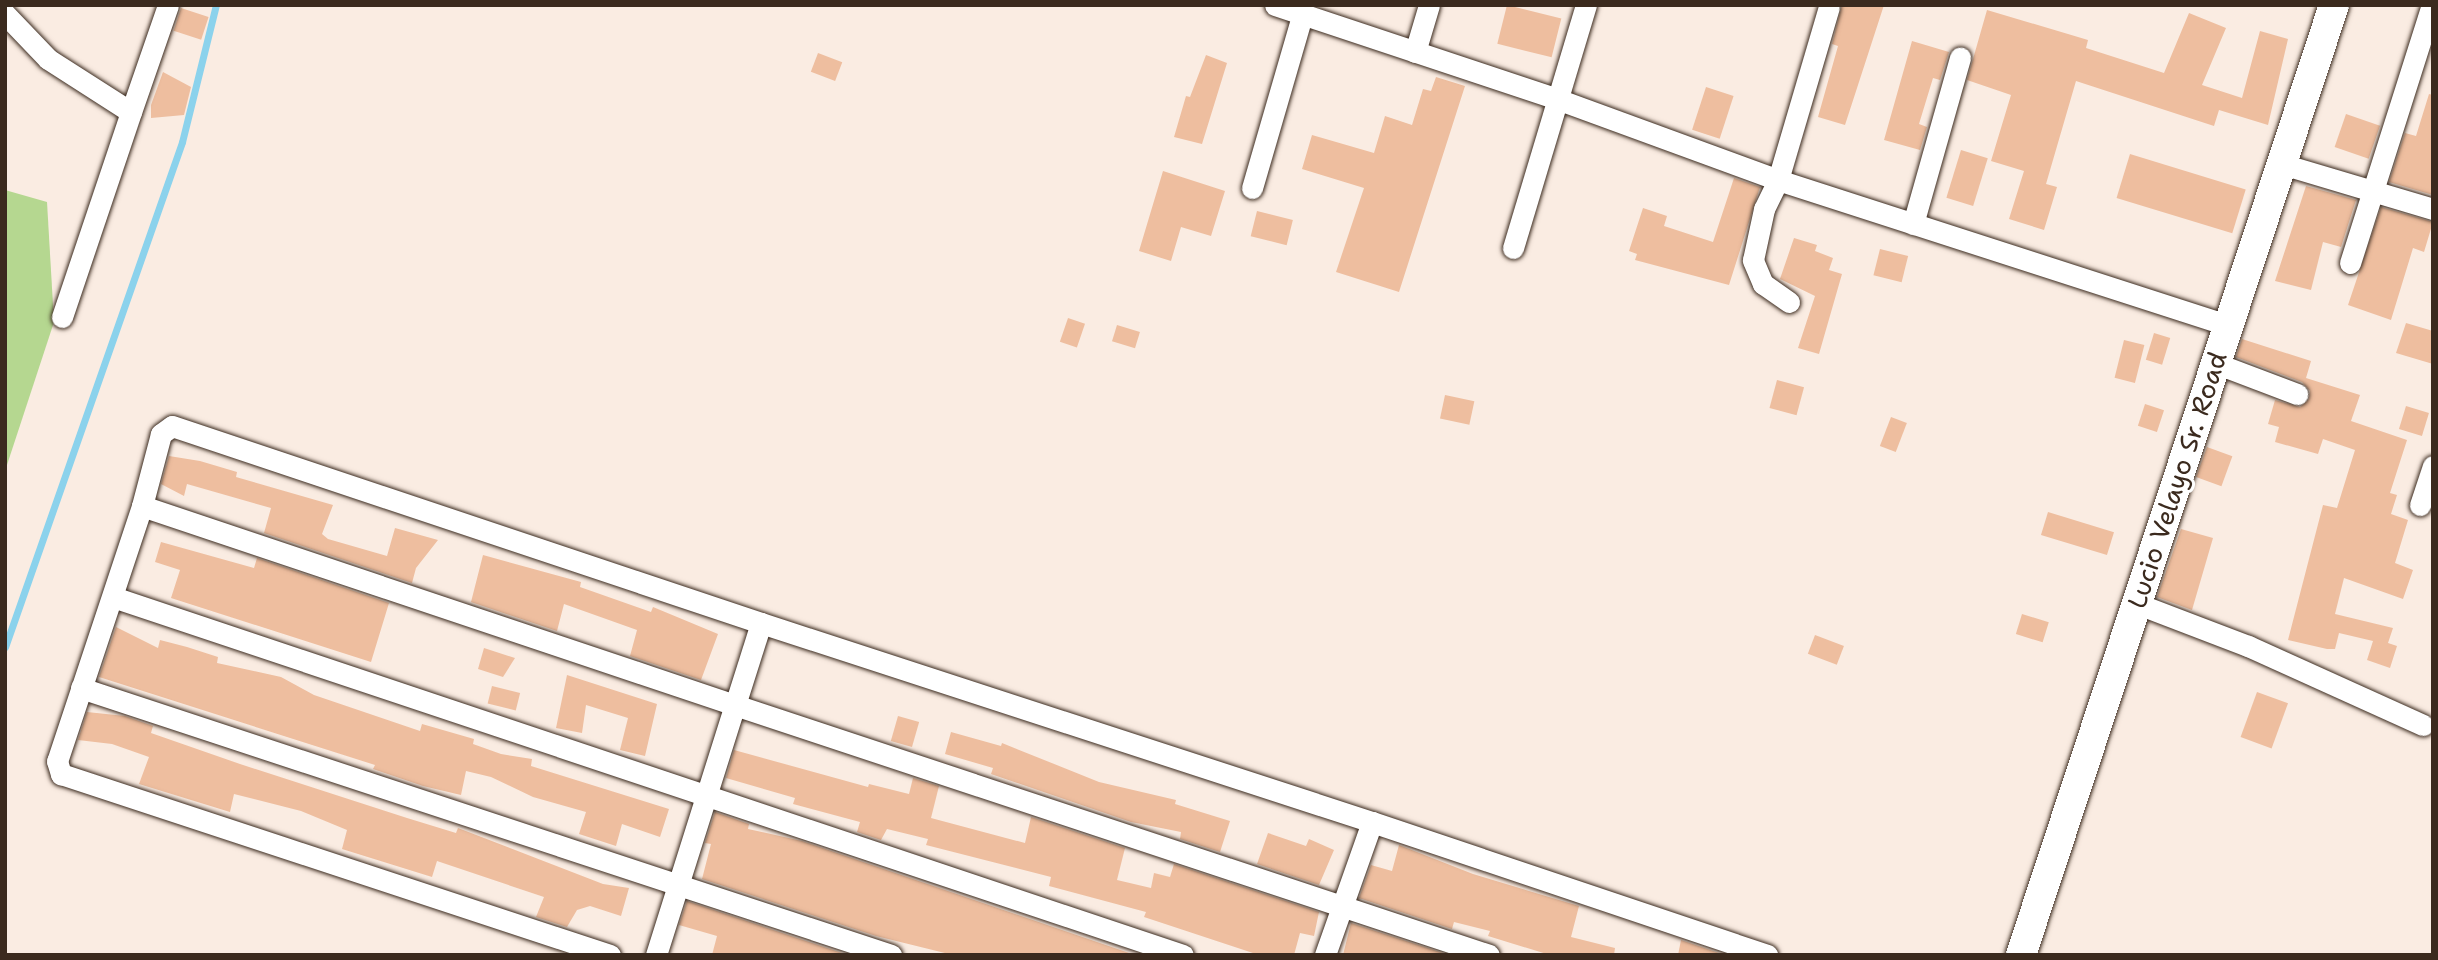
<!DOCTYPE html>
<html>
<head>
<meta charset="utf-8">
<style>
	body { margin:0 }
	#map { position:relative; width:2438px; height:960px; overflow:hidden; background:#faece2; font-family:"Shantell Sans",sans-serif }
	div>[style] { position:absolute }
	.green>* { inset:0; background:#b5d790 }
	.stream>* { height:7px; margin:-3.5px; padding:0 3.5px; transform-origin:3.5px; border-radius:3.5px; background:#8bd2ec }
	.building>* { inset:0; background:#eebe9f; transform-origin:0 0 }
	.roads { filter:drop-shadow(0 0 2px #3b2a1e) drop-shadow(0 0 2px #3b2a1e) }
	.street>* { height:21px; margin:-10.5px; padding:0 10.5px; transform-origin:10.5px; border-radius:10.5px; background:#fff }
	.secondary>* { height:30px; margin:-15px; padding:0 15px; transform-origin:15px; border-radius:15px; background:#fff }
	span { translate:-50% -50%; white-space:nowrap; text-align:center; line-height:1.15; -webkit-text-stroke:6px #fff; paint-order:stroke }
	.street-label { font-size:26px; color:#3b2a1e }
	.frame { position:absolute; inset:0; border:7px solid #3b2a1e; pointer-events:none }
</style>
</head>
<body>
<div id="map">
	<div class="green">
		<i style="clip-path:polygon(5px 190px,47px 202px,54px 322px,5px 471px)"></i>
	</div>
	<div class="stream">
		<i style="left:5px;top:647px;width:535px;rotate:-70.68deg"></i>
		<i style="left:182px;top:142px;width:141px;rotate:-76.1deg"></i>
	</div>
	<div class="building">
		<i style="left:1507px;top:5px;width:56px;height:40px;rotate:14deg"></i>
		<i style="clip-path:polygon(1842px 5px,1884px 5px,1845px 125px,1818px 117px,1838px 46px,1832px 44px)"></i>
		<i style="left:181px;top:8px;width:29px;height:24px;rotate:18deg"></i>
		<i style="clip-path:polygon(1987px 10px,2088px 40px,2086px 48px,2164px 73px,2189px 13px,2226px 28px,2202px 85px,2242px 98px,2260px 31px,2288px 39px,2268px 125px,2219px 110px,2214px 126px,2076px 81px,2046px 184px,2057px 187px,2044px 230px,2009px 219px,2024px 171px,1991px 161px,2011px 95px,1967px 80px)"></i>
		<i style="clip-path:polygon(1912px 41px,1949px 52px,1940px 80px,1933px 78px,1919px 124px,1927px 127px,1920px 150px,1884px 140px)"></i>
		<i style="left:818px;top:53px;width:26px;height:20px;rotate:21deg"></i>
		<i style="clip-path:polygon(1206px 55px,1227px 63px,1202px 144px,1174px 137px,1186px 96px,1190px 97px)"></i>
		<i style="clip-path:polygon(163px 72px,191px 87px,184px 115px,151px 118px,151px 105px)"></i>
		<i style="clip-path:polygon(1436px 77px,1465px 86px,1399px 292px,1336px 272px,1364px 188px,1302px 169px,1312px 135px,1374px 153px,1385px 116px,1412px 125px,1423px 89px,1431px 91px)"></i>
		<i style="left:1706px;top:87px;width:29px;height:45px;rotate:18deg"></i>
		<i style="clip-path:polygon(2429px 94px,2433px 95px,2433px 195px,2389px 182px,2405px 133px,2416px 136px)"></i>
		<i style="left:2346px;top:114px;width:36px;height:35px;rotate:19deg"></i>
		<i style="left:1961px;top:150px;width:28px;height:50px;rotate:17deg"></i>
		<i style="left:2130px;top:154px;width:121px;height:46px;rotate:17deg"></i>
		<i style="clip-path:polygon(1163px 171px,1225px 191px,1211px 236px,1181px 227px,1171px 261px,1139px 251px)"></i>
		<i style="clip-path:polygon(1734px 178px,1760px 187px,1729px 285px,1635px 260px,1637px 254px,1629px 251px,1643px 208px,1667px 216px,1664px 226px,1713px 242px)"></i>
		<i style="clip-path:polygon(2306px 186px,2356px 200px,2341px 247px,2323px 242px,2311px 290px,2275px 281px)"></i>
		<i style="clip-path:polygon(2381px 207px,2433px 222px,2424px 252px,2413px 248px,2391px 320px,2348px 305px)"></i>
		<i style="left:1257px;top:211px;width:37px;height:26px;rotate:14deg"></i>
		<i style="clip-path:polygon(1794px 238px,1817px 245px,1815px 251px,1833px 258px,1829px 270px,1842px 274px,1819px 354px,1798px 348px,1815px 296px,1780px 279px)"></i>
		<i style="left:1880px;top:249px;width:29px;height:27px;rotate:14deg"></i>
		<i style="left:1068px;top:318px;width:18px;height:25px;rotate:19deg"></i>
		<i style="clip-path:polygon(2406px 323px,2433px 331px,2433px 364px,2396px 353px)"></i>
		<i style="left:1117px;top:325px;width:24px;height:17px;rotate:17deg"></i>
		<i style="left:2154px;top:333px;width:17px;height:28px;rotate:17deg"></i>
		<i style="clip-path:polygon(2242px 339px,2311px 361px,2306px 378px,2360px 395px,2351px 421px,2407px 440px,2390px 493px,2397px 495px,2391px 514px,2408px 520px,2395px 563px,2413px 570px,2403px 599px,2344px 578px,2335px 614px,2393px 628px,2388px 643px,2397px 646px,2390px 668px,2367px 660px,2373px 641px,2339px 633px,2335px 649px,2327px 649px,2288px 640px,2323px 505px,2337px 508px,2355px 450px,2323px 439px,2318px 454px,2275px 442px,2279px 427px,2268px 424px,2275px 400px,2300px 407px,2309px 399px,2310px 391px,2302px 382px,2236px 357px)"></i>
		<i style="left:2124px;top:340px;width:21px;height:39px;rotate:14deg"></i>
		<i style="left:1777px;top:380px;width:28px;height:29px;rotate:15deg"></i>
		<i style="left:1445px;top:395px;width:30px;height:24px;rotate:12deg"></i>
		<i style="left:2145px;top:404px;width:20px;height:23px;rotate:18deg"></i>
		<i style="left:2406px;top:406px;width:24px;height:24px;rotate:17deg"></i>
		<i style="left:1891px;top:417px;width:17px;height:31px;rotate:21deg"></i>
		<i style="left:2207px;top:447px;width:27px;height:32px;rotate:20deg"></i>
		<i style="clip-path:polygon(169px 456px,200px 461px,237px 472px,236px 477px,333px 505px,322px 534px,328px 539px,387px 556px,395px 528px,438px 540px,416px 568px,412px 583px,264px 533px,271px 508px,187px 484px,184px 496px,161px 484px)"></i>
		<i style="left:2048px;top:512px;width:69px;height:24px;rotate:17deg"></i>
		<i style="clip-path:polygon(2181px 529px,2213px 538px,2192px 610px,2157px 597px)"></i>
		<i style="clip-path:polygon(161px 542px,254px 568px,257px 558px,389px 603px,371px 662px,171px 598px,180px 570px,155px 562px)"></i>
		<i style="clip-path:polygon(483px 555px,581px 582px,580px 587px,651px 612px,653px 607px,718px 634px,701px 680px,630px 656px,637px 630px,564px 604px,557px 631px,471px 602px)"></i>
		<i style="left:2022px;top:614px;width:28px;height:21px;rotate:17deg"></i>
		<i style="clip-path:polygon(116px 627px,158px 648px,160px 640px,187px 647px,218px 657px,217px 663px,281px 677px,314px 695px,420px 731px,422px 724px,474px 739px,473px 744px,501px 754px,532px 759px,531px 766px,669px 809px,660px 837px,622px 824px,616px 846px,579px 834px,586px 812px,533px 797px,491px 777px,466px 771px,461px 795px,423px 786px,373px 769px,375px 765px,99px 677px)"></i>
		<i style="left:1815px;top:635px;width:31px;height:20px;rotate:21deg"></i>
		<i style="clip-path:polygon(484px 648px,515px 658px,503px 677px,478px 669px)"></i>
		<i style="clip-path:polygon(567px 675px,657px 704px,645px 756px,620px 750px,628px 718px,586px 705px,582px 733px,556px 728px)"></i>
		<i style="left:492px;top:686px;width:29px;height:18px;rotate:14deg"></i>
		<i style="left:2257px;top:692px;width:33px;height:48px;rotate:20deg"></i>
		<i style="clip-path:polygon(87px 712px,125px 716px,153px 726px,151px 733px,240px 764px,407px 818px,456px 833px,458px 828px,603px 884px,629px 888px,621px 916px,590px 906px,577px 910px,567px 927px,536px 917px,544px 897px,437px 861px,432px 877px,342px 849px,347px 830px,301px 811px,234px 794px,230px 812px,139px 784px,149px 757px,112px 744px,78px 740px)"></i>
		<i style="left:898px;top:716px;width:22px;height:26px;rotate:16deg"></i>
		<i style="clip-path:polygon(951px 732px,1001px 746px,1002px 743px,1099px 782px,1176px 800px,1175px 804px,1230px 821px,1220px 852px,1180px 839px,1181px 832px,1131px 822px,991px 774px,993px 768px,945px 754px)"></i>
		<i style="clip-path:polygon(734px 750px,868px 787px,869px 784px,909px 794px,913px 778px,939px 786px,931px 818px,1025px 843px,1031px 817px,1125px 848px,1117px 880px,1151px 888px,1154px 873px,1170px 877px,1174px 864px,1319px 912px,1314px 936px,1300px 933px,1294px 955px,1259px 955px,1144px 917px,1146px 912px,1049px 886px,1051px 877px,926px 845px,928px 839px,887px 829px,881px 840px,857px 832px,860px 822px,793px 804px,795px 798px,726px 778px)"></i>
		<i style="clip-path:polygon(715px 812px,749px 824px,748px 829px,802px 841px,1135px 955px,953px 955px,876px 936px,702px 879px,711px 844px,705px 843px)"></i>
		<i style="clip-path:polygon(1268px 833px,1306px 846px,1309px 839px,1334px 850px,1319px 885px,1257px 864px)"></i>
		<i style="clip-path:polygon(1399px 845px,1473px 874px,1579px 906px,1571px 937px,1615px 948px,1614px 955px,1550px 955px,1488px 936px,1490px 931px,1454px 922px,1452px 929px,1359px 898px,1371px 865px,1392px 871px)"></i>
		<i style="clip-path:polygon(687px 901px,848px 955px,712px 955px,717px 936px,679px 925px)"></i>
		<i style="clip-path:polygon(1351px 923px,1446px 954px,1446px 955px,1343px 955px)"></i>
		<i style="clip-path:polygon(1681px 940px,1725px 955px,1678px 955px)"></i>
	</div>
	<div class="roads">
		<div class="street">
			<i style="left:1275px;top:5px;width:297px;rotate:18.4deg"></i>
			<i style="left:1557px;top:99px;width:235px;rotate:20.1deg"></i>
			<i style="left:1778px;top:180px;width:472px;rotate:17.9deg"></i>
			<i style="left:5px;top:14px;width:62px;rotate:46.3deg"></i>
			<i style="left:48px;top:59px;width:98px;rotate:32.6deg"></i>
			<i style="left:131px;top:112px;width:113px;rotate:-70.9deg"></i>
			<i style="left:1415px;top:52px;width:49px;rotate:-73.4deg"></i>
			<i style="left:2282px;top:164px;width:158px;rotate:16.6deg"></i>
			<i style="left:1252px;top:188px;width:182px;rotate:-73.8deg"></i>
			<i style="left:1913px;top:224px;width:173px;rotate:-74.2deg"></i>
			<i style="left:1513px;top:248px;width:254px;rotate:-73.3deg"></i>
			<i style="left:2350px;top:263px;width:271px;rotate:-72.4deg"></i>
			<i style="left:1789px;top:302px;width:32px;rotate:-145deg"></i>
			<i style="left:1763px;top:284px;width:26px;rotate:-113deg"></i>
			<i style="left:1753px;top:260px;width:52px;rotate:-77.8deg"></i>
			<i style="left:1764px;top:209px;width:32px;rotate:-64deg"></i>
			<i style="left:1778px;top:180px;width:180px;rotate:-73.6deg"></i>
			<i style="left:62px;top:317px;width:216px;rotate:-71.4deg"></i>
			<i style="left:2215px;top:363px;width:88px;rotate:20.7deg"></i>
			<i style="left:2420px;top:505px;width:41px;rotate:-71.6deg"></i>
			<i style="left:142px;top:506px;width:625px;rotate:18.55deg"></i>
			<i style="left:735px;top:705px;width:86px;rotate:-72.4deg"></i>
			<i style="left:761px;top:623px;width:621px;rotate:-161.51deg"></i>
			<i style="left:172px;top:426px;width:14px;rotate:144deg"></i>
			<i style="left:161px;top:434px;width:74px;rotate:104.8deg"></i>
			<i style="left:142px;top:506px;width:269px;rotate:108.4deg"></i>
			<i style="left:57px;top:761px;width:14px;rotate:73deg"></i>
			<i style="left:61px;top:774px;width:578px;rotate:18.25deg"></i>
			<i style="left:113px;top:597px;width:1128px;rotate:18.5deg"></i>
			<i style="left:2138px;top:604px;width:118px;rotate:20.9deg"></i>
			<i style="left:2248px;top:646px;width:192px;rotate:24.3deg"></i>
			<i style="left:761px;top:623px;width:643px;rotate:18.04deg"></i>
			<i style="left:1372px;top:822px;width:141px;rotate:109.5deg"></i>
			<i style="left:81px;top:688px;width:853px;rotate:18.24deg"></i>
			<i style="left:1372px;top:822px;width:417px;rotate:18.6deg"></i>
			<i style="left:656px;top:955px;width:262px;rotate:-72.5deg"></i>
			<i style="left:735px;top:705px;width:794px;rotate:18.34deg"></i>
		</div>
		<div class="secondary">
			<i style="left:2021px;top:955px;width:1000px;rotate:-71.76deg"></i>
		</div>
	</div>
	<div class="street-label">
		<span style="left:2177px;top:480px;rotate:-72deg">Lucio Velayo Sr. Road</span>
	</div>
	<div class="frame"></div>
</div>
</body>
</html>
